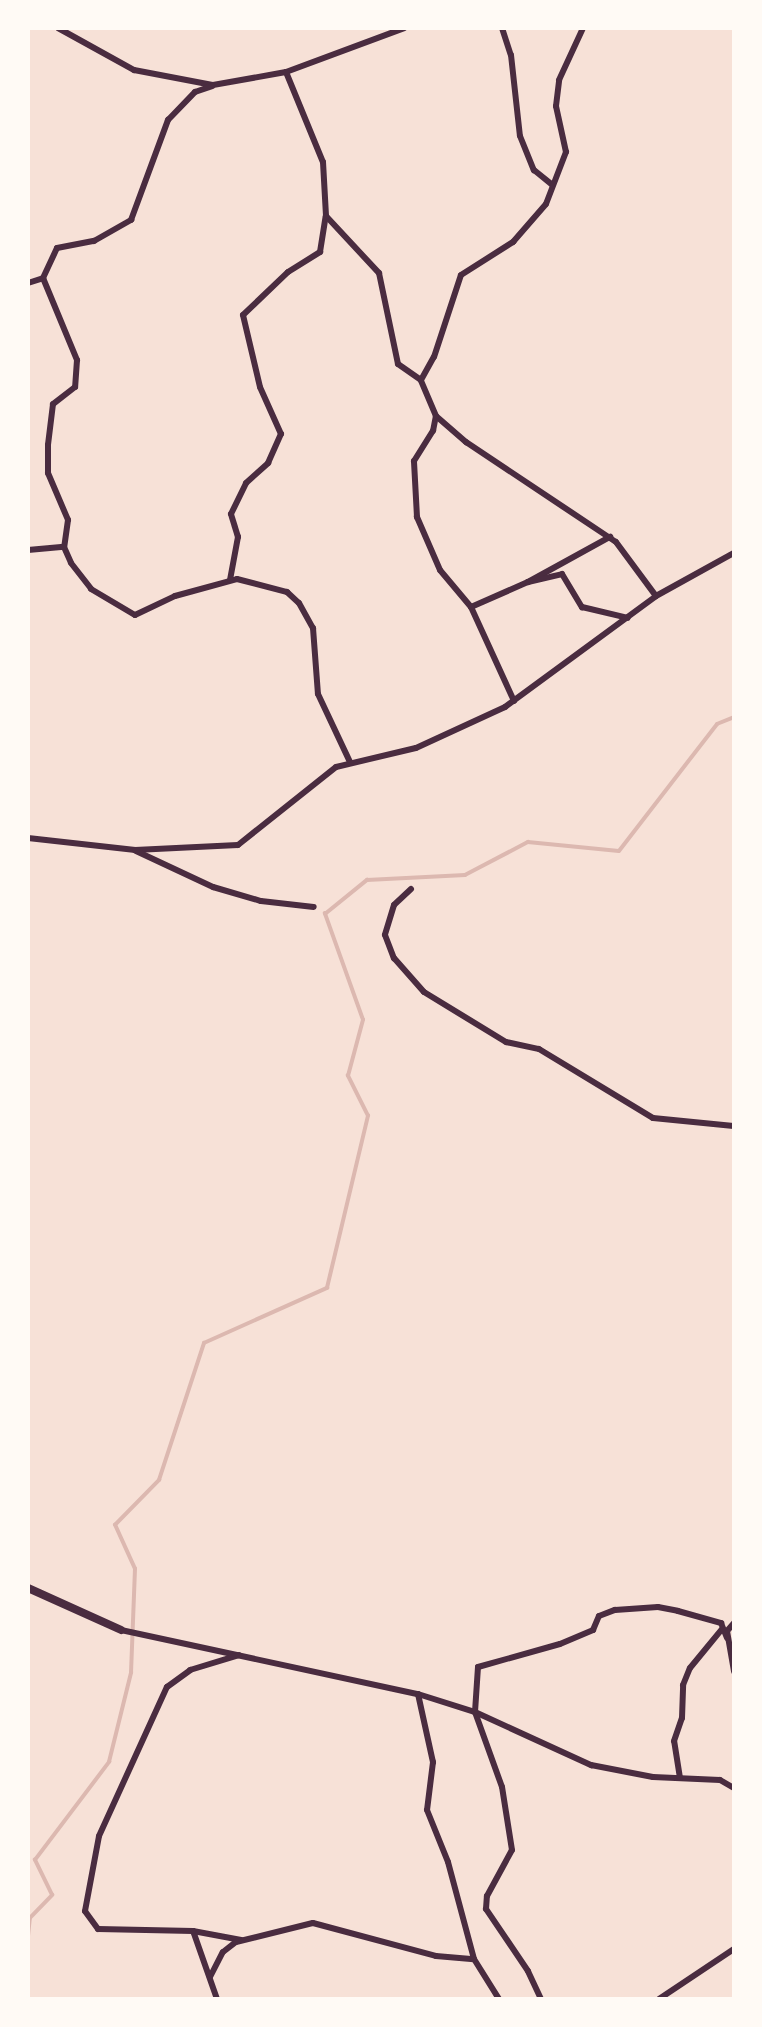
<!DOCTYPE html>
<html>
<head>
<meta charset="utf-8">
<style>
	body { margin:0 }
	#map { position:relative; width:762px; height:2027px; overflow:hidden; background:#f7e1d7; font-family:"Sofia Sans Condensed",sans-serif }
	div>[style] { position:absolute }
	.stream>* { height:3.5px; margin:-1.75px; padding:0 1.75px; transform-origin:1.75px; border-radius:1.75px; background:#dcb8b0 }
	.minor>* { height:6px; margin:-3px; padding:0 3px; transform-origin:3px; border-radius:3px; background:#4a2c40 }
	.tertiary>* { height:8px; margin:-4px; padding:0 4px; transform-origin:4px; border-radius:4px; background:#4a2c40 }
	span { translate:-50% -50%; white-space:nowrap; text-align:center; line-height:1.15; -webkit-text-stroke:5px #fffaf5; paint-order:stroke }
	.frame { position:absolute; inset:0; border:30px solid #fffaf5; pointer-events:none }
</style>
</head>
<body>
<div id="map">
	<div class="stream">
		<i style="left:28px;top:1936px;width:18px;rotate:-84deg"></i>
		<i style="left:30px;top:1918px;width:32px;rotate:-46deg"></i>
		<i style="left:52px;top:1895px;width:39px;rotate:-116deg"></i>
		<i style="left:35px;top:1860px;width:123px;rotate:-52.9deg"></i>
		<i style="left:109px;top:1762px;width:92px;rotate:-76.1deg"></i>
		<i style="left:131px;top:1673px;width:104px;rotate:-87.8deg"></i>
		<i style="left:135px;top:1569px;width:48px;rotate:-114.4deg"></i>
		<i style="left:115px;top:1525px;width:63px;rotate:-45.6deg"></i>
		<i style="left:159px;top:1480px;width:144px;rotate:-71.8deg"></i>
		<i style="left:204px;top:1343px;width:135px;rotate:-24.1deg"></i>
		<i style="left:327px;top:1288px;width:177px;rotate:-76.6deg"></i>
		<i style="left:368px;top:1116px;width:45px;rotate:-116.6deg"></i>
		<i style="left:348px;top:1076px;width:58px;rotate:-75deg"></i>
		<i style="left:363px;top:1020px;width:113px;rotate:-109.7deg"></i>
		<i style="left:325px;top:914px;width:54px;rotate:-39deg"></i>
		<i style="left:367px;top:880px;width:98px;rotate:-2.9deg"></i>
		<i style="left:465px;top:875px;width:71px;rotate:-27.6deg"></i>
		<i style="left:528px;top:842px;width:91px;rotate:5.6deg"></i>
		<i style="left:619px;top:851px;width:160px;rotate:-52.3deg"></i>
		<i style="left:717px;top:724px;width:18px;rotate:-22deg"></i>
	</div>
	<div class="minor">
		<i style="left:58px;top:28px;width:87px;rotate:28.9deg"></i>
		<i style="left:134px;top:70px;width:80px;rotate:10.8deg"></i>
		<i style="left:213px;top:85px;width:74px;rotate:-10.1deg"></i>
		<i style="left:286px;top:72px;width:126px;rotate:-20.4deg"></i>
		<i style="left:502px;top:28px;width:28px;rotate:72deg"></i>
		<i style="left:511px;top:55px;width:81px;rotate:83.7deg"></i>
		<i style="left:520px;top:136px;width:37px;rotate:68deg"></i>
		<i style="left:534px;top:170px;width:22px;rotate:39deg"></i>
		<i style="left:286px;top:72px;width:97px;rotate:67.7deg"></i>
		<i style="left:323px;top:162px;width:54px;rotate:86.8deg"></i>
		<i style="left:326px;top:216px;width:78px;rotate:47.1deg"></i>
		<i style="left:379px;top:273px;width:93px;rotate:78.2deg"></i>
		<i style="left:398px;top:364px;width:28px;rotate:35deg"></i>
		<i style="left:43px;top:278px;width:89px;rotate:67.5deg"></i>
		<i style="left:77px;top:360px;width:27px;rotate:94deg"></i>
		<i style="left:75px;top:387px;width:28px;rotate:142deg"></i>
		<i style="left:53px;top:404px;width:41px;rotate:97deg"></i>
		<i style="left:48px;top:445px;width:28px;rotate:90deg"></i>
		<i style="left:48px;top:473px;width:51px;rotate:66.9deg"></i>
		<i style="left:68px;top:520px;width:27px;rotate:98deg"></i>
		<i style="left:64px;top:547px;width:17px;rotate:66deg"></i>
		<i style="left:71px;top:563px;width:33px;rotate:52deg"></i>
		<i style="left:91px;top:589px;width:51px;rotate:30.6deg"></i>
		<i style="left:135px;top:615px;width:44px;rotate:-25.4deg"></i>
		<i style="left:175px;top:596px;width:64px;rotate:-15.3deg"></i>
		<i style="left:237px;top:579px;width:52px;rotate:14.6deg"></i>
		<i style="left:287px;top:592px;width:16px;rotate:43deg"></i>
		<i style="left:299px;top:603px;width:29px;rotate:61deg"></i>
		<i style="left:313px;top:628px;width:66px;rotate:85.7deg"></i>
		<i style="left:318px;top:694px;width:75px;rotate:64.8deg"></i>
		<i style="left:28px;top:283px;width:16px;rotate:-18deg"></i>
		<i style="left:43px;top:278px;width:33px;rotate:-65deg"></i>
		<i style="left:57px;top:248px;width:38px;rotate:-11deg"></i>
		<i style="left:94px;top:241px;width:43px;rotate:-29.6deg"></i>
		<i style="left:131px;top:220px;width:107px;rotate:-69.7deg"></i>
		<i style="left:168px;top:120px;width:39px;rotate:-46deg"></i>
		<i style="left:195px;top:92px;width:18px;rotate:-19deg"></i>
		<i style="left:436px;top:416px;width:40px;rotate:41deg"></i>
		<i style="left:466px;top:442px;width:180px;rotate:33.7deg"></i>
		<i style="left:616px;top:542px;width:67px;rotate:53.5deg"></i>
		<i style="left:28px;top:550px;width:36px;rotate:-5deg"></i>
		<i style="left:230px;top:580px;width:44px;rotate:-79.5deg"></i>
		<i style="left:238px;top:537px;width:24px;rotate:-107deg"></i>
		<i style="left:231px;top:514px;width:34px;rotate:-64deg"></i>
		<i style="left:246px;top:483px;width:30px;rotate:-42deg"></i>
		<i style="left:268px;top:463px;width:32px;rotate:-66deg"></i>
		<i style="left:281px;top:434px;width:51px;rotate:-114.1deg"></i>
		<i style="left:260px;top:387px;width:74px;rotate:-103.3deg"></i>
		<i style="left:243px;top:315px;width:62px;rotate:-43.7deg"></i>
		<i style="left:288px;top:272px;width:38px;rotate:-32deg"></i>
		<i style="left:320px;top:252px;width:36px;rotate:-81deg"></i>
		<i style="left:528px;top:582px;width:94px;rotate:-28.8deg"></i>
		<i style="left:471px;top:607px;width:62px;rotate:-23.7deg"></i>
		<i style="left:528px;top:582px;width:35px;rotate:-13deg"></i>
		<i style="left:562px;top:574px;width:39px;rotate:59deg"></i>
		<i style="left:582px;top:607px;width:47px;rotate:13.4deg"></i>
		<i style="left:514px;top:701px;width:103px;rotate:-114.6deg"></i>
		<i style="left:471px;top:607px;width:48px;rotate:-130deg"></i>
		<i style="left:440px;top:570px;width:58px;rotate:-113.5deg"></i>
		<i style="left:417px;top:517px;width:56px;rotate:-93.1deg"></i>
		<i style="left:414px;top:461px;width:36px;rotate:-58deg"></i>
		<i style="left:433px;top:431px;width:15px;rotate:-79deg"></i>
		<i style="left:436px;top:416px;width:39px;rotate:-113deg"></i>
		<i style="left:421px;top:380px;width:26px;rotate:-61deg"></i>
		<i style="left:434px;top:357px;width:86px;rotate:-71.8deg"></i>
		<i style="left:461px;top:275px;width:62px;rotate:-32.4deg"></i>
		<i style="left:513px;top:242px;width:50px;rotate:-49deg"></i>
		<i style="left:546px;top:204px;width:56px;rotate:-69deg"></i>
		<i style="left:566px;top:152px;width:47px;rotate:-102.3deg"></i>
		<i style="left:556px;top:106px;width:26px;rotate:-83deg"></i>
		<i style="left:559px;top:80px;width:57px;rotate:-65.2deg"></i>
		<i style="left:28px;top:838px;width:108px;rotate:6.4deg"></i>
		<i style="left:135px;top:850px;width:103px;rotate:-2.8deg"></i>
		<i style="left:238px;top:845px;width:125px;rotate:-38.5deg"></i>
		<i style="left:336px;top:767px;width:82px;rotate:-13.4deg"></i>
		<i style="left:416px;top:748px;width:98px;rotate:-24.7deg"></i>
		<i style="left:505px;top:707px;width:187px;rotate:-36.3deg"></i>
		<i style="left:656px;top:596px;width:89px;rotate:-28.9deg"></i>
		<i style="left:136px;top:851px;width:85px;rotate:25.1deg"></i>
		<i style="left:213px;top:887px;width:50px;rotate:16.3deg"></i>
		<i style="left:261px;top:901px;width:53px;rotate:6.5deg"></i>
		<i style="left:411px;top:889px;width:23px;rotate:137deg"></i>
		<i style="left:394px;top:905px;width:31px;rotate:107deg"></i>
		<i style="left:385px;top:935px;width:25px;rotate:69deg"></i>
		<i style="left:394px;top:958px;width:45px;rotate:48.6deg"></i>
		<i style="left:424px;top:992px;width:96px;rotate:31.4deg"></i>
		<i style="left:506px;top:1042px;width:34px;rotate:12deg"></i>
		<i style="left:539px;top:1049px;width:133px;rotate:31.2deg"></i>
		<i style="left:653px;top:1118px;width:81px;rotate:5.6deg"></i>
		<i style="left:734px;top:1623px;width:11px;rotate:131deg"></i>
		<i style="left:727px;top:1631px;width:41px;rotate:80.1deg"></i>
		<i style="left:121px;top:1630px;width:304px;rotate:12.2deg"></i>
		<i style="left:418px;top:1694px;width:60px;rotate:17.5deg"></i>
		<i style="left:475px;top:1712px;width:128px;rotate:24.6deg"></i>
		<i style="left:591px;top:1765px;width:63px;rotate:11deg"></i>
		<i style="left:653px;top:1777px;width:67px;rotate:2.6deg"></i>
		<i style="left:720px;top:1780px;width:16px;rotate:30deg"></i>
		<i style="left:418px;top:1694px;width:70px;rotate:77.6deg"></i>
		<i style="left:433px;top:1762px;width:48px;rotate:97.1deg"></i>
		<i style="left:427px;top:1810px;width:56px;rotate:68deg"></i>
		<i style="left:448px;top:1862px;width:100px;rotate:75deg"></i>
		<i style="left:474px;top:1959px;width:47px;rotate:58deg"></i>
		<i style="left:680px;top:1778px;width:37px;rotate:-99deg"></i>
		<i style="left:674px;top:1741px;width:24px;rotate:-71deg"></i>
		<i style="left:682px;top:1718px;width:33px;rotate:-88deg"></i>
		<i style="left:683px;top:1685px;width:18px;rotate:-68deg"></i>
		<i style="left:690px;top:1668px;width:50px;rotate:-50.6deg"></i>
		<i style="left:193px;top:1931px;width:49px;rotate:10.6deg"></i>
		<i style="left:210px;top:1977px;width:28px;rotate:-63deg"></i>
		<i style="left:223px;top:1952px;width:16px;rotate:-38deg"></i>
		<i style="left:236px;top:1942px;width:79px;rotate:-13.9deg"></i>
		<i style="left:313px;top:1923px;width:127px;rotate:15deg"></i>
		<i style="left:436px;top:1956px;width:38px;rotate:5deg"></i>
		<i style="left:217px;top:1999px;width:72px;rotate:-109.4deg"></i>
		<i style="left:193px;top:1931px;width:95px;rotate:-178.8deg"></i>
		<i style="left:98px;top:1929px;width:22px;rotate:-126deg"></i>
		<i style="left:85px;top:1911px;width:76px;rotate:-79.4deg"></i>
		<i style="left:99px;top:1836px;width:164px;rotate:-65.5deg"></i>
		<i style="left:167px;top:1687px;width:29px;rotate:-36deg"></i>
		<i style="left:190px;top:1670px;width:51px;rotate:-17deg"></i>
		<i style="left:541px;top:1999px;width:31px;rotate:-115deg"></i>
		<i style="left:528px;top:1971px;width:75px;rotate:-124.1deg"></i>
		<i style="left:486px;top:1909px;width:13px;rotate:-86deg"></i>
		<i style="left:487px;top:1896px;width:52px;rotate:-61.5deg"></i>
		<i style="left:512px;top:1850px;width:64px;rotate:-99deg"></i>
		<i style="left:502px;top:1787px;width:80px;rotate:-109.8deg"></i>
		<i style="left:475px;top:1712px;width:45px;rotate:-86.2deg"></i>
		<i style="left:478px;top:1667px;width:85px;rotate:-15.7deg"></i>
		<i style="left:560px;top:1644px;width:36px;rotate:-23deg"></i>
		<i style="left:593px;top:1630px;width:15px;rotate:-67deg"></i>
		<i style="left:599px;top:1616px;width:17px;rotate:-21deg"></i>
		<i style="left:615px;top:1610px;width:43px;rotate:-4deg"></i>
		<i style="left:658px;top:1607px;width:20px;rotate:11deg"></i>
		<i style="left:678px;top:1611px;width:45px;rotate:15.6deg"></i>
		<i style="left:721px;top:1623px;width:16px;rotate:68deg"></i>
		<i style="left:659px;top:1999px;width:90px;rotate:-33.7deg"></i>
	</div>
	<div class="tertiary">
		<i style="left:28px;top:1588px;width:102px;rotate:24.3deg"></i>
	</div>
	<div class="frame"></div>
</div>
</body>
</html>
